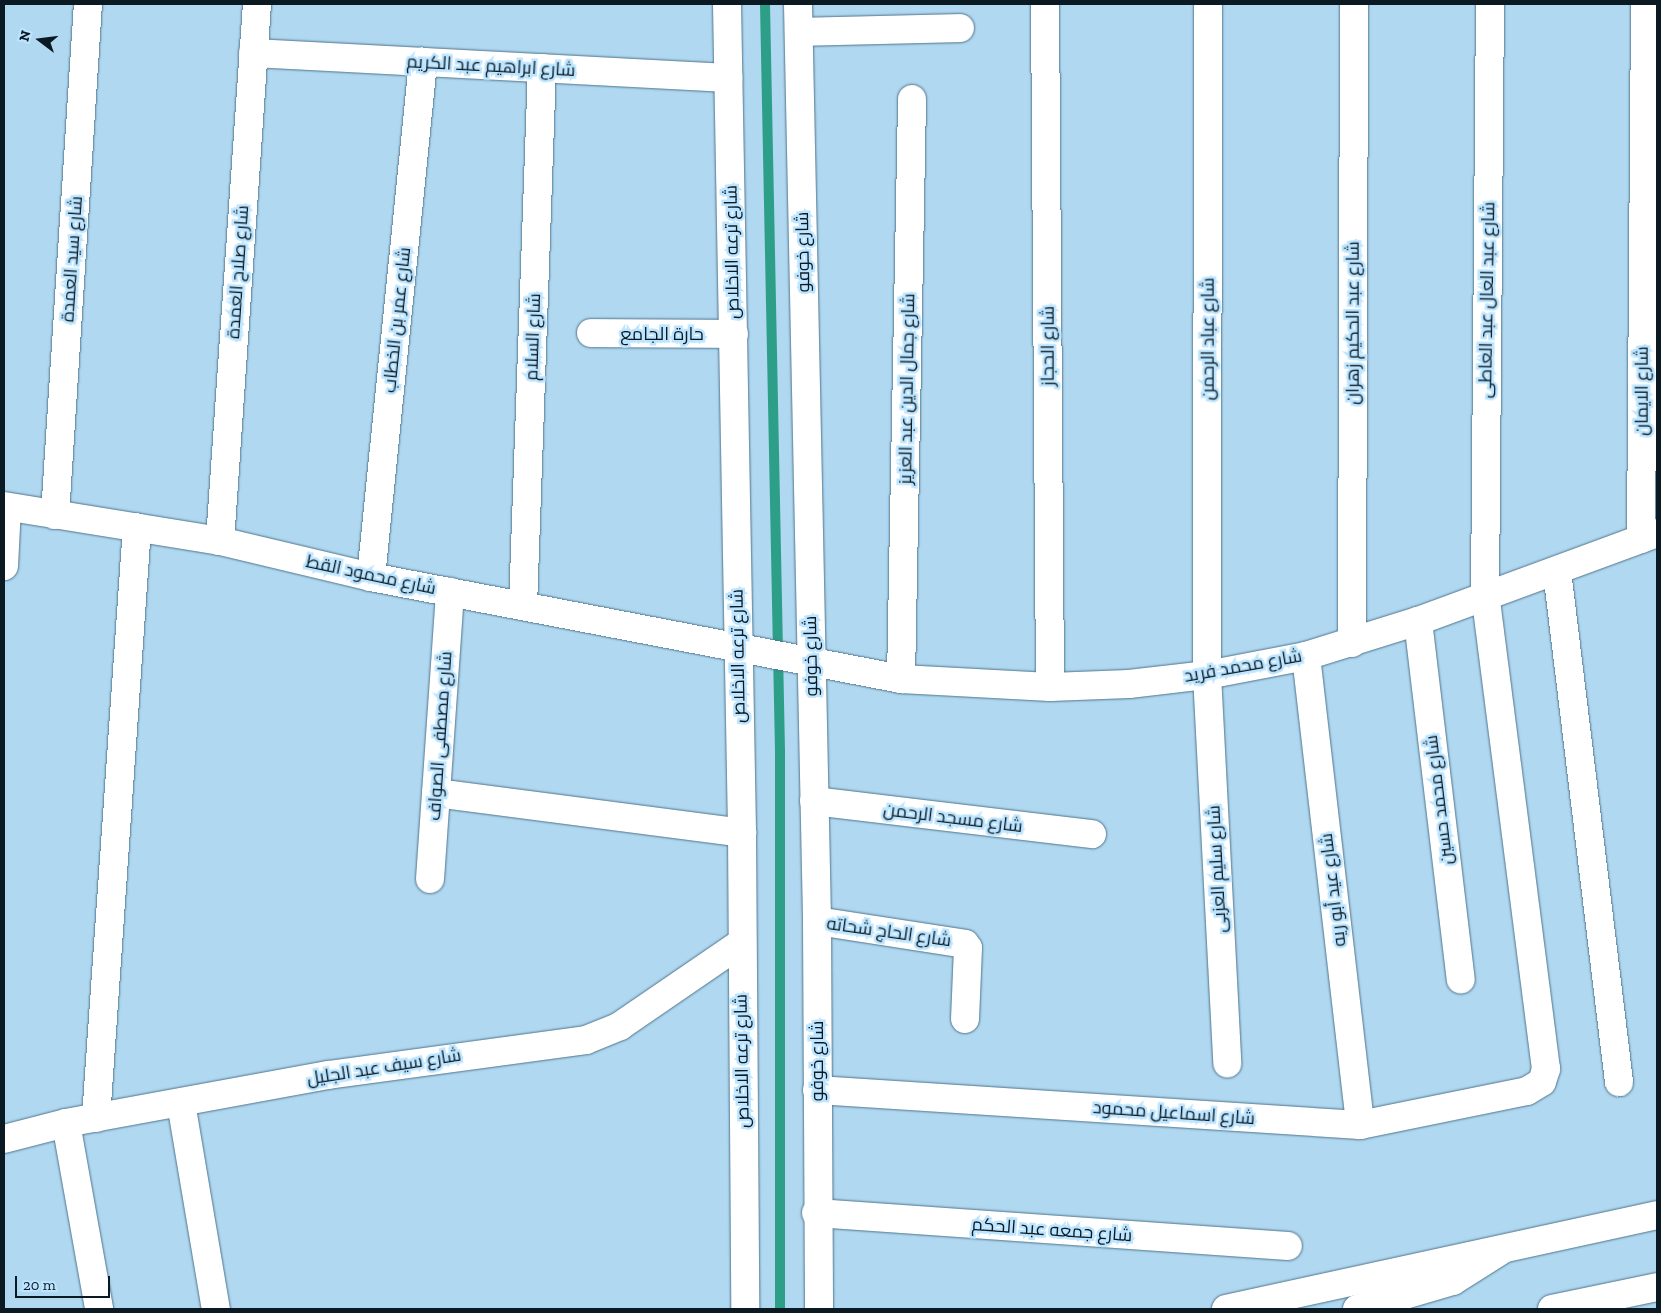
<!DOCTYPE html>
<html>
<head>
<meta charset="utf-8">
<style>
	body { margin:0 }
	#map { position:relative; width:1661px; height:1313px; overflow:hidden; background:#b0d8f1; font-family:"Zilla Slab",Cairo,serif }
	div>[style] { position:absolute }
	.stream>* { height:10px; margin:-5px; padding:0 5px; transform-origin:5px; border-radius:5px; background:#2d9e88 }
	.roads { filter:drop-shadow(0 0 1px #50758c) drop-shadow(0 0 1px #50758c) }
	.minor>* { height:28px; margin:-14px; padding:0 14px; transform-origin:14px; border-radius:14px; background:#fff }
	.major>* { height:28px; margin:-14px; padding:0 14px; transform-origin:14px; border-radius:14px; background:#fff }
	span { translate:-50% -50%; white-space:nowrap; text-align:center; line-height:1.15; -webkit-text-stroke:5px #bde5ff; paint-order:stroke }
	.street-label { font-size:18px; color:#0a1922 }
	.frame { position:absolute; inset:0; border:5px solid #0a1922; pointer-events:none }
	.north { position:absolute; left:15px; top:15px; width:50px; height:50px; -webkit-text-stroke:4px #bde5ff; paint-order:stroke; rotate:285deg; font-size:14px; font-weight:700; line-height:20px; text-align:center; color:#0a1922 }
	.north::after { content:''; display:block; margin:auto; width:18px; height:22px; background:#0a1922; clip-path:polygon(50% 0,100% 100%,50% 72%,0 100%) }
	.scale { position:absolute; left:15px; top:1276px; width:95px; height:22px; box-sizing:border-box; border:2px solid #0a1922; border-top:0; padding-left:6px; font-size:15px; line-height:18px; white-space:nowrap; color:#0a1922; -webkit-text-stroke:4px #bde5ff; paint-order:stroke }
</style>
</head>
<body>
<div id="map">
	<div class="stream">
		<i style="left:765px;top:4px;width:746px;rotate:88.85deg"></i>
		<i style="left:780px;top:750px;width:559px;rotate:90deg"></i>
	</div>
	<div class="roads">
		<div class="minor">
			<i style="left:727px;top:4px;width:829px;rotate:88.96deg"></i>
			<i style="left:742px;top:833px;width:476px;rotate:89.6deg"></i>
			<i style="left:798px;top:4px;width:917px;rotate:88.81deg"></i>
			<i style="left:817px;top:921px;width:388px;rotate:89.7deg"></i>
			<i style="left:1045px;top:4px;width:683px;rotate:89.58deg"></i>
			<i style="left:1208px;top:4px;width:671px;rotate:90.09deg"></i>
			<i style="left:1207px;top:675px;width:389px;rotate:87deg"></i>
			<i style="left:799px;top:32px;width:161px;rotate:-1.4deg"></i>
			<i style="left:253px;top:53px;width:476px;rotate:3deg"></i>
			<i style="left:591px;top:333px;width:143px;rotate:0.4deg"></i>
			<i style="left:4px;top:506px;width:219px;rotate:9.2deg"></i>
			<i style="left:220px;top:541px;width:155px;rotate:13.4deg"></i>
			<i style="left:371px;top:577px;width:540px;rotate:10.89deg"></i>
			<i style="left:901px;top:679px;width:149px;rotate:3.1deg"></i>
			<i style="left:1050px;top:687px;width:79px;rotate:-2.2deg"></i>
			<i style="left:1129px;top:684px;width:79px;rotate:-6.6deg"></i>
			<i style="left:1207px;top:675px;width:101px;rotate:-10.9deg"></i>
			<i style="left:1306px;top:656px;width:117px;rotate:-17.4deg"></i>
			<i style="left:1418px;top:621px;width:255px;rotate:-20.2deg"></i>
			<i style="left:55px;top:515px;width:512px;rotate:-86.31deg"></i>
			<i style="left:1641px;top:539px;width:535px;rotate:-89.57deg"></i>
			<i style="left:220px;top:541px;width:538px;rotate:-86.06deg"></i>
			<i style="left:4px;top:566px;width:59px;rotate:-87.1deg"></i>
			<i style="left:1557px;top:571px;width:515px;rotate:83.08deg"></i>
			<i style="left:371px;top:577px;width:518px;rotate:-84.23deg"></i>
			<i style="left:523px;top:606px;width:538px;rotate:-87.98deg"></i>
			<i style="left:1418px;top:621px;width:361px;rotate:83.2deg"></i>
			<i style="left:1352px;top:643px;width:639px;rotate:-89.82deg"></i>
			<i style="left:1306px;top:656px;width:472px;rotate:83.4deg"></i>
			<i style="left:901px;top:679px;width:580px;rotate:-88.91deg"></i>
			<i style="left:436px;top:793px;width:309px;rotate:7.4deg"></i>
			<i style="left:814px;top:801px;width:280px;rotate:6.8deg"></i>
			<i style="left:430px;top:879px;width:288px;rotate:-86deg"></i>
			<i style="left:817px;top:921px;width:150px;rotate:8.8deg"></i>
			<i style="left:965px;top:944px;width:5px;rotate:53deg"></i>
			<i style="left:968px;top:948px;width:71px;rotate:92.4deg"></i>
			<i style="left:817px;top:1090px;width:544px;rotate:3.69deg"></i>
			<i style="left:1360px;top:1125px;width:170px;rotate:-11.5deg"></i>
			<i style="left:1527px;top:1091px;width:17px;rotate:-31deg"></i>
			<i style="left:1542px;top:1082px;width:14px;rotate:-73deg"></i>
			<i style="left:1546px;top:1069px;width:477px;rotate:-97.3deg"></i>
			<i style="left:1485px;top:596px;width:592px;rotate:-89.52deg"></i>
			<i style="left:181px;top:1103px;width:209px;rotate:80.4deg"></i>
			<i style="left:96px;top:1118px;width:592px;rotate:-86.03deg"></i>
			<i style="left:66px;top:1123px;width:189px;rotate:79.9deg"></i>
			<i style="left:4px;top:1139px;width:64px;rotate:-14.5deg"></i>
			<i style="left:66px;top:1123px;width:266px;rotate:-10.4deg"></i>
			<i style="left:328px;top:1075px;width:260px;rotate:-7.7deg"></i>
			<i style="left:586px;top:1040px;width:37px;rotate:-22deg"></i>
			<i style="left:620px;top:1026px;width:147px;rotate:-34.4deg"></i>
			<i style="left:816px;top:1213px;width:473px;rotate:4deg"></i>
			<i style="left:1226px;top:1309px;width:441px;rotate:-12.3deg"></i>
		</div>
		<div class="major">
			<i style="left:1357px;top:1309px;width:100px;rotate:-16.3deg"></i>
			<i style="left:1453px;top:1281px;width:58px;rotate:-32.3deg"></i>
			<i style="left:1552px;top:1309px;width:107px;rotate:-11.8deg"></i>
		</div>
	</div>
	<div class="street-label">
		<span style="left:491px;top:66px;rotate:3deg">شارع ابراهيم عبد الكريم</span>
		<span style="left:732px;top:252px;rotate:-91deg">شارع ترعه الاخلاص</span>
		<span style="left:803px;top:252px;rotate:-91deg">شارع خوفو</span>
		<span style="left:72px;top:259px;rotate:-86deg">شارع سيد العمدة</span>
		<span style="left:238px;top:272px;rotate:-86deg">شارع صلاح العمدة</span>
		<span style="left:1487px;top:300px;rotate:-89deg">شارع عبد العال عبد العاطى</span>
		<span style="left:397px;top:320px;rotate:-84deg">شارع عمر بن الخطاب</span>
		<span style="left:1353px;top:323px;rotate:-90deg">شارع عبد الحكيم زهران</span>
		<span style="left:662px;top:334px">حارة الجامع</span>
		<span style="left:533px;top:337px;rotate:-88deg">شارع السلام</span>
		<span style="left:1208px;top:339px;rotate:-90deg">شارع عباد الرحمن</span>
		<span style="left:1048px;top:346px;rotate:-90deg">شارع الحجاز</span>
		<span style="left:907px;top:389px;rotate:-89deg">شارع جمال الدين عبد العزيز</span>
		<span style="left:1642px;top:391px;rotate:-90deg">شارع الايمان</span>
		<span style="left:371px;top:575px;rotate:12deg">شارع محمود القط</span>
		<span style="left:738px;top:656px;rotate:-91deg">شارع ترعه الاخلاص</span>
		<span style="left:811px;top:656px;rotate:-91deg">شارع خوفو</span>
		<span style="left:1243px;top:666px;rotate:-10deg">شارع محمد فريد</span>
		<span style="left:440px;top:736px;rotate:-86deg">شارع مصطفى الصواف</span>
		<span style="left:1439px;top:800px;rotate:-97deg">شارع محمد حسين</span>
		<span style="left:953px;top:818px;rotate:7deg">شارع مسجد الرحمن</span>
		<span style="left:1217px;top:869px;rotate:-93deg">شارع سليم العزبى</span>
		<span style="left:1333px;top:890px;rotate:-97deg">شارع عيد أبو ريه</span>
		<span style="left:889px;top:932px;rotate:8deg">شارع الحاج شحاته</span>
		<span style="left:742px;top:1061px;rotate:-91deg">شارع ترعه الاخلاص</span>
		<span style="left:817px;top:1061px;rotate:-90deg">شارع خوفو</span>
		<span style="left:384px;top:1067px;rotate:-9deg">شارع سيف عبد الجليل</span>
		<span style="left:1174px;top:1113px;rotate:4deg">شارع اسماعيل محمود</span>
		<span style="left:1052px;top:1230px;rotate:4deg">شارع جمعه عبد الحكم</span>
	</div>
	<div class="frame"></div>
	<div class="north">N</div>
	<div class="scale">20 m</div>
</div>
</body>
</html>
